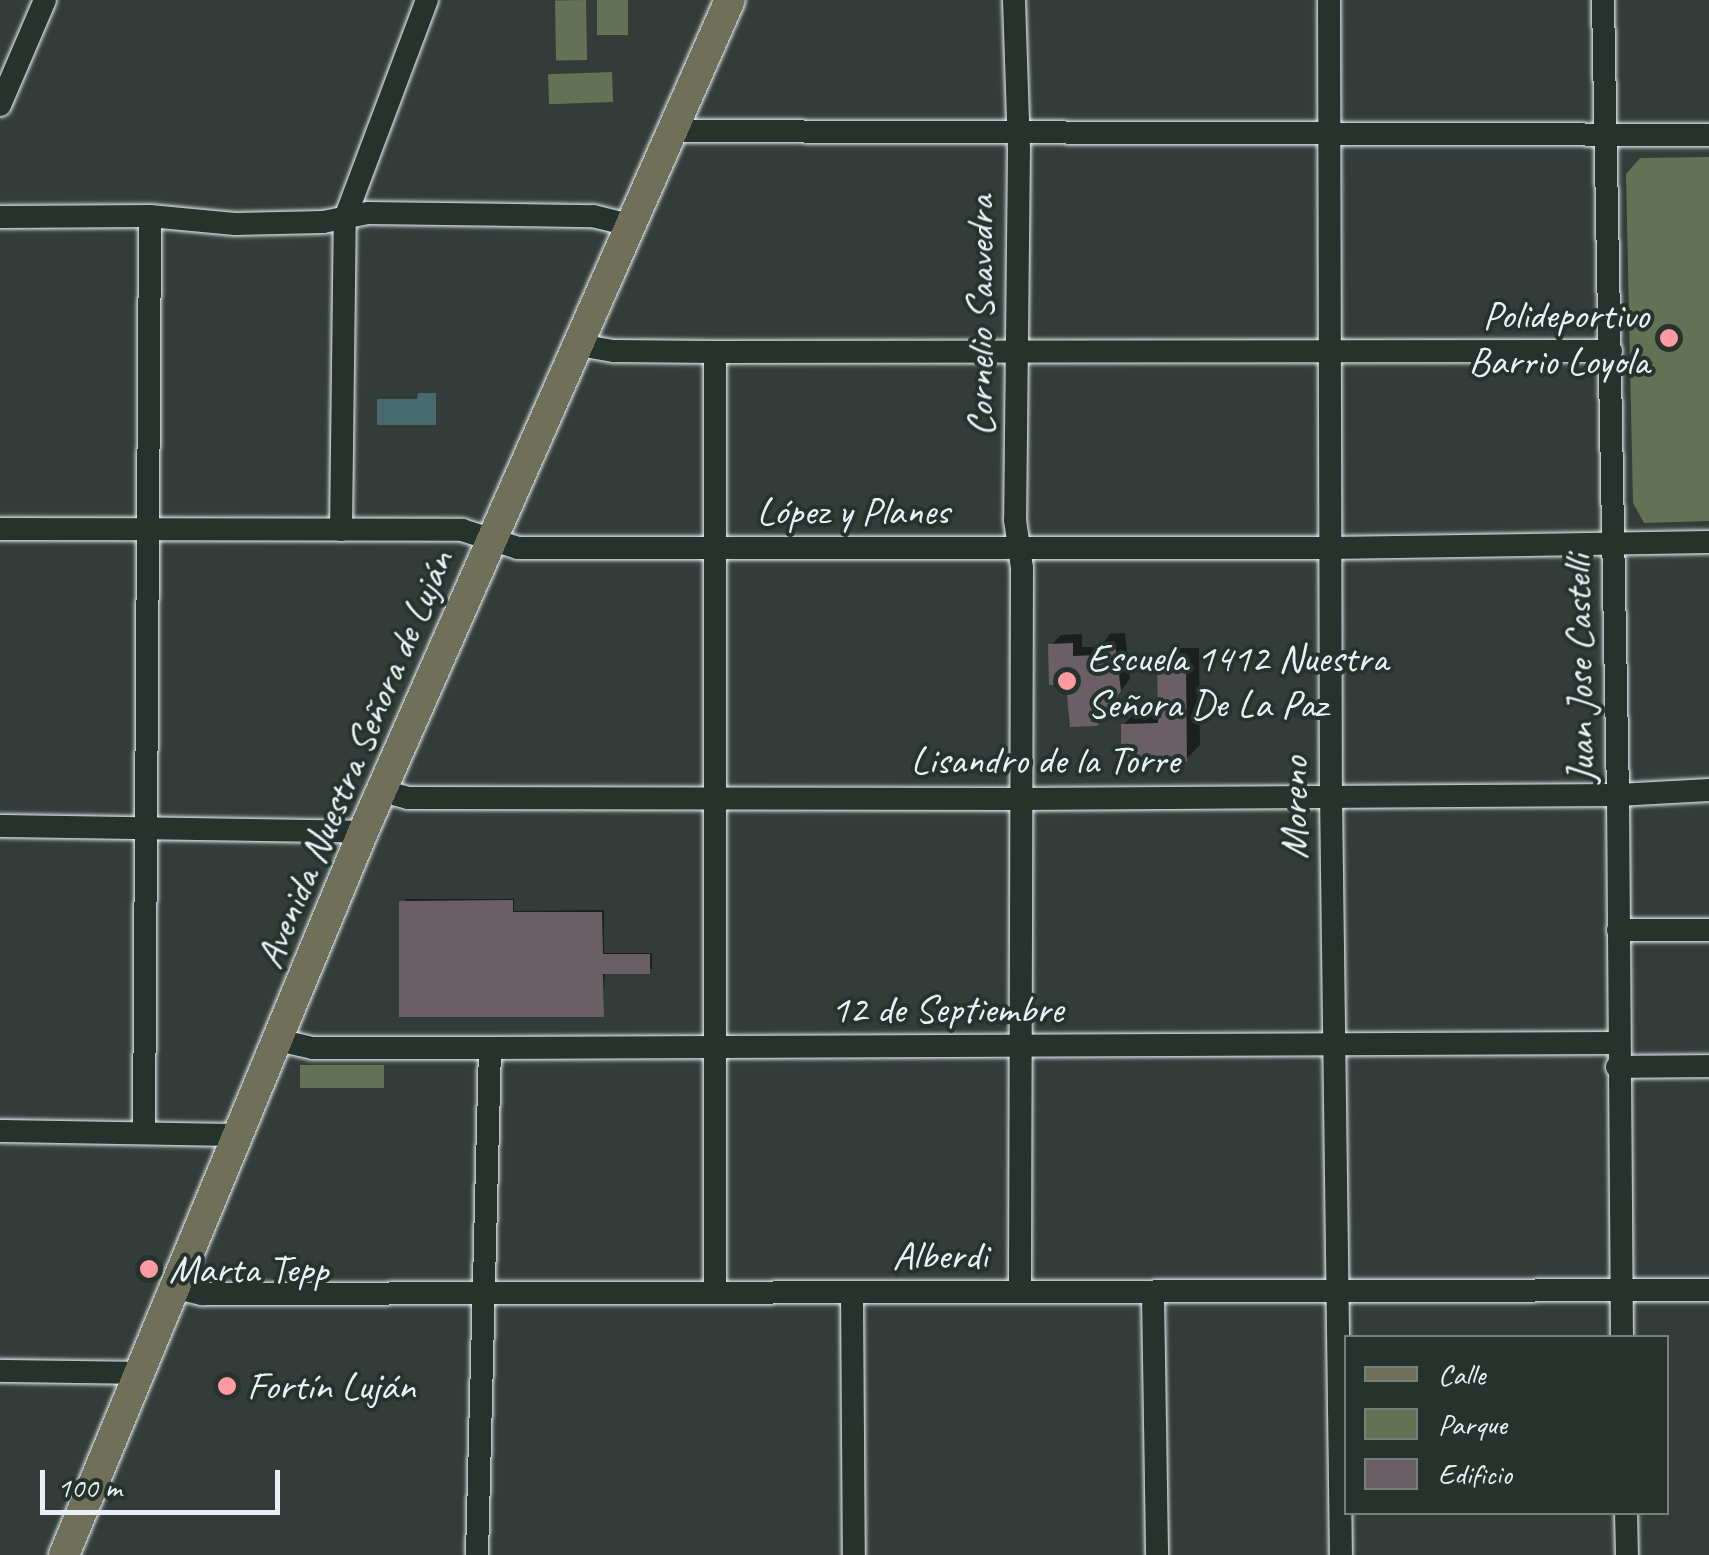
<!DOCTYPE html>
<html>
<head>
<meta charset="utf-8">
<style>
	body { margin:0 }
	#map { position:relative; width:1709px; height:1555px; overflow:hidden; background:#333c38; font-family:Caveat,sans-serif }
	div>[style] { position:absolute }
	.green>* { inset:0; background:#637254; transform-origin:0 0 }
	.water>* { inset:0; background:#476a6d }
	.shadow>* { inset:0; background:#0007 }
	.building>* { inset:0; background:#695f65 }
	.roads { filter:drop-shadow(0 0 2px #e8f1f8) drop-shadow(0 0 2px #e8f1f8) }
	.minor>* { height:22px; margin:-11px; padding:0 11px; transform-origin:11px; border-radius:11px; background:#26332d }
	.major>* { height:30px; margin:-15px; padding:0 15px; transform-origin:15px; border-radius:15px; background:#706f59 }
	.dots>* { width:28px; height:28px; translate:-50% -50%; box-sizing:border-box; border:5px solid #26332d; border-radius:50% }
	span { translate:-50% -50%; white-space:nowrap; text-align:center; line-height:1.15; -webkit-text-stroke:8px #26332d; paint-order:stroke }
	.poi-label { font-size:40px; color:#e8f1f8 }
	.right { translate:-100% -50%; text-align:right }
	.left { translate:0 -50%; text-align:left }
	.street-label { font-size:40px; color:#e8f1f8 }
	.legend { position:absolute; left:1344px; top:1335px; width:325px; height:180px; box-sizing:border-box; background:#26332d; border:2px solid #747f7e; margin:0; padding:12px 18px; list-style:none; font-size:30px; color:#e8f1f8 }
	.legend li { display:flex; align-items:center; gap:20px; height:50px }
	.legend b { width:50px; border:2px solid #747f7e }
	.scale { position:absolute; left:40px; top:1470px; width:240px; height:45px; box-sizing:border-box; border:5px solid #e8f1f8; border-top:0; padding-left:12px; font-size:30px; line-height:35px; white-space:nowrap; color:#e8f1f8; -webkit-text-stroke:8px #26332d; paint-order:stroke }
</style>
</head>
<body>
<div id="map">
	<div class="green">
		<i style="left:586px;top:0;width:60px;height:31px;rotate:89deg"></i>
		<i style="left:597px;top:0;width:31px;height:35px"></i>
		<i style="left:612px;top:72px;width:30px;height:64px;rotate:88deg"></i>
		<i style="clip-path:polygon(1709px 157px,1709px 521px,1644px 523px,1633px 503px,1626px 174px,1640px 158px)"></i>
		<i style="left:384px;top:1065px;width:23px;height:84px;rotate:90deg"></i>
	</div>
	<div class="water">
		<i style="clip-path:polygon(418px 393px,436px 393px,436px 425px,377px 425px,377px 399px,417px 399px)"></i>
	</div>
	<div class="shadow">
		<i style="clip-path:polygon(1125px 633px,1130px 679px,1096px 723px,1051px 645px,1061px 635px,1082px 634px,1082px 647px,1100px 647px,1110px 634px)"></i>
		<i style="clip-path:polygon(1173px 648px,1199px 648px,1200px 745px,1186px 759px,1123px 725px,1137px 711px,1160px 711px,1160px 662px)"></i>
		<i style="clip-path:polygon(404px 899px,514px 899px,514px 911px,604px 910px,604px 953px,652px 953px,652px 969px,605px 971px,603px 1014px)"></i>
	</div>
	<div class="building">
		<i style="clip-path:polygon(1115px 642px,1121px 691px,1097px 726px,1070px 727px,1066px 685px,1049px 685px,1048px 644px,1073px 643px,1073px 656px,1098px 655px,1097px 643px)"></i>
		<i style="clip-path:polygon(1157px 661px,1186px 661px,1187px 762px,1121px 762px,1121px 724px,1158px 723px)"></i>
		<i style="clip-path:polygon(513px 900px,513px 912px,602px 912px,603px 954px,650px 954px,650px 974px,603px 974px,604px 1017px,399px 1017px,399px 901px)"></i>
	</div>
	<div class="roads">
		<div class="minor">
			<i style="left:1014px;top:0;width:148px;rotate:88.1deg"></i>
			<i style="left:1019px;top:148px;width:372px;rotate:90.6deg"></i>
			<i style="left:1015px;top:520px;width:49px;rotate:81.7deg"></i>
			<i style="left:1022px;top:568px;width:724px;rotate:90.16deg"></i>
			<i style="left:1329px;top:0;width:796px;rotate:89.86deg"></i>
			<i style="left:1331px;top:796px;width:759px;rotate:89.25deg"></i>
			<i style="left:1603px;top:0;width:795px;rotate:88.92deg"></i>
			<i style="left:1618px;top:795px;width:543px;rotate:89.58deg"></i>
			<i style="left:0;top:105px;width:114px;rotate:-66.8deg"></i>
			<i style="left:672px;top:131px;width:1037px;rotate:0.22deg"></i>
			<i style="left:0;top:217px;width:150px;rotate:-0.4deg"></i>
			<i style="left:150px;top:216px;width:85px;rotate:5.4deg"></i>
			<i style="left:235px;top:224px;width:88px;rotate:-1.3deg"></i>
			<i style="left:323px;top:222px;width:46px;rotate:-11.3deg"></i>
			<i style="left:368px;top:213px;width:225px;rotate:0.8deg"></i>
			<i style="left:593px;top:216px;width:38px;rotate:14deg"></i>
			<i style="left:579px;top:345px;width:36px;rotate:10deg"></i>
			<i style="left:614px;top:351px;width:101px;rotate:0.6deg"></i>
			<i style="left:715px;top:352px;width:896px;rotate:-0.06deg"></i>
			<i style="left:715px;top:352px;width:940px;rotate:90deg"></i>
			<i style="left:0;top:529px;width:462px;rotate:0.1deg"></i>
			<i style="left:462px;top:530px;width:59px;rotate:17.8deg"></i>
			<i style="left:518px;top:548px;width:813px"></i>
			<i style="left:1331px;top:548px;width:378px;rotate:-0.9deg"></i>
			<i style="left:341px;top:530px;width:312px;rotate:-89.3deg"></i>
			<i style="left:345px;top:218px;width:233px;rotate:-69.4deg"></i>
			<i style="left:382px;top:791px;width:27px;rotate:15deg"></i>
			<i style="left:408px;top:798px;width:611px;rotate:0.09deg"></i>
			<i style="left:1019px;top:799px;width:599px;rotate:-0.38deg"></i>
			<i style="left:1618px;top:795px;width:91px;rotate:-3.1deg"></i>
			<i style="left:0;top:826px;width:363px;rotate:0.9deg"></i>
			<i style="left:1618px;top:930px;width:91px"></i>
			<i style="left:278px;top:1040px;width:36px;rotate:13deg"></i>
			<i style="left:313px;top:1048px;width:177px"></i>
			<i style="left:490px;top:1048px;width:1127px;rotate:-0.25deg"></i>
			<i style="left:1617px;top:1067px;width:92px;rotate:-0.6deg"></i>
			<i style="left:144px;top:1130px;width:914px;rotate:-89.62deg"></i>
			<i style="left:0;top:1131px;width:237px;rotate:1deg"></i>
			<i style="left:173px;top:1287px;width:30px;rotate:14deg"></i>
			<i style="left:202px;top:1294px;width:1507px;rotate:-0.15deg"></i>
			<i style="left:852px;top:1293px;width:262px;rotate:89.6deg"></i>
			<i style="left:1153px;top:1295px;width:260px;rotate:89.1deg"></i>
			<i style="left:0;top:1371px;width:136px;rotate:0.8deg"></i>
			<i style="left:1626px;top:1512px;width:43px;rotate:88.7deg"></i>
			<i style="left:477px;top:1555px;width:507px;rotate:-88.53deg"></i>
		</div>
		<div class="major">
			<i style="left:64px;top:1555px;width:782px;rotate:-67.53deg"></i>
			<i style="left:363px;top:832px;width:909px;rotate:-66.2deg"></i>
		</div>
	</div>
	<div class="dots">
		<i style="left:1669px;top:338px;background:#ff9aa2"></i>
		<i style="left:1067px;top:681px;background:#ff9aa2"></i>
		<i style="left:149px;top:1269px;background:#ff9aa2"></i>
		<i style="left:227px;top:1386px;background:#ff9aa2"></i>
	</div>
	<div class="poi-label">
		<span class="right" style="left:1649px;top:338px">Polideportivo<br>Barrio Loyola</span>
		<span class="left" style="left:1087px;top:681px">Escuela 1412 Nuestra<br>Señora De La Paz</span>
		<span class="left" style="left:169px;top:1269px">Marta Tepp</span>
		<span class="left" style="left:247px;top:1386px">Fortín Luján</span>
	</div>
	<div class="street-label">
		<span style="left:980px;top:316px;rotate:-90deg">Cornelio Saavedra</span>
		<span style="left:853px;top:511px">López y Planes</span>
		<span style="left:1579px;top:669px;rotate:-91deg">Juan Jose Castelli</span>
		<span style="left:354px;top:759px;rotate:-67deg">Avenida Nuestra Señora de Luján</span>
		<span style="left:1045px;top:760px">Lisandro de la Torre</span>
		<span style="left:1294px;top:808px;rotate:-90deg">Moreno</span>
		<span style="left:947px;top:1009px">12 de Septiembre</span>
		<span style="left:940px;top:1255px">Alberdi</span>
	</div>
	<ul class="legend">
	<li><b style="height:12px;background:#706f59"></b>Calle</li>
	<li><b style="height:28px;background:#637254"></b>Parque</li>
	<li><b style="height:28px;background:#695f65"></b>Edificio</li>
	</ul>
	<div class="scale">100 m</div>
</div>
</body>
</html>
